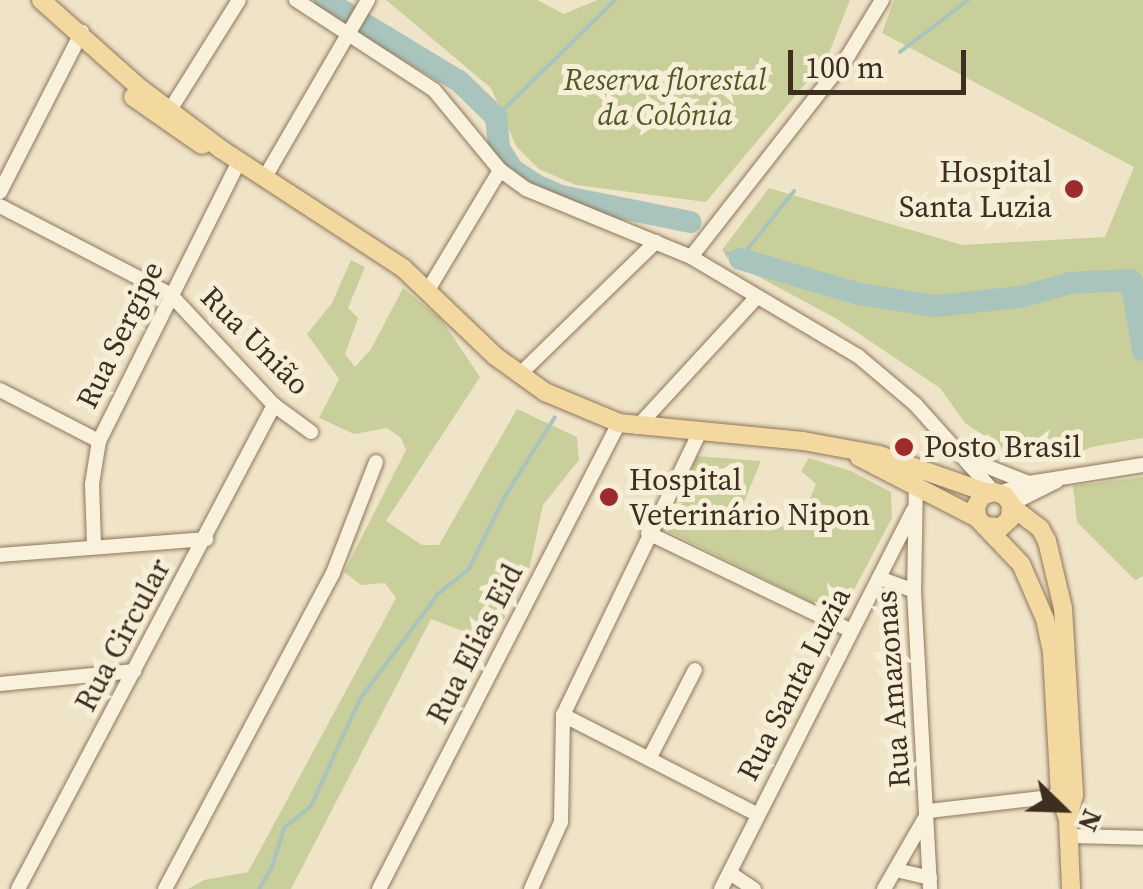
<!DOCTYPE html>
<html>
<head>
<meta charset="utf-8">
<style>
	body { margin:0 }
	#map { position:relative; width:1143px; height:889px; overflow:hidden; background:#f0e4c8; font-family:"Source Serif 4",serif }
	div>[style] { position:absolute }
	.green>* { inset:0; background:#c9cf9b }
	.stream>* { height:4px; margin:-2px; padding:0 2px; transform-origin:2px; border-radius:2px; background:#a9c4bc }
	.river>* { height:22px; margin:-11px; padding:0 11px; transform-origin:11px; border-radius:11px; background:#a9c4bc }
	.roads { filter:drop-shadow(0 0 2px #8d765c) drop-shadow(0 0 2px #8d765c) }
	.minor>* { height:14px; margin:-7px; padding:0 7px; transform-origin:7px; border-radius:7px; background:#faf1dc }
	.major>* { height:18px; margin:-9px; padding:0 9px; transform-origin:9px; border-radius:9px; background:#f3d9a0 }
	.dots>* { width:28px; height:28px; translate:-50% -50%; box-sizing:border-box; border:5px solid #f7eed8; border-radius:50% }
	span { translate:-50% -50%; white-space:nowrap; text-align:center; line-height:1.15; -webkit-text-stroke:10px #f7eed8; paint-order:stroke }
	.park-label { font-size:30px; color:#4d5a26; font-style:italic }
	.poi-label { font-size:30px; color:#3d2e20 }
	.right { translate:-100% -50%; text-align:right }
	.left { translate:0 -50%; text-align:left }
	.street-label { font-size:30px; color:#3d2e20 }
	.north { position:absolute; left:1013px; top:759px; width:100px; height:100px; -webkit-text-stroke:8px #f7eed8; paint-order:stroke; rotate:113deg; font-size:28px; font-weight:700; line-height:40px; text-align:center; color:#3d2e20 }
	.north::after { content:''; display:block; margin:auto; width:35px; height:45px; background:#3d2e20; clip-path:polygon(50% 0,100% 100%,50% 72%,0 100%) }
	.scale { position:absolute; left:788px; top:50px; width:178px; height:45px; box-sizing:border-box; border:5px solid #3d2e20; border-top:0; padding-left:12px; font-size:30px; line-height:35px; white-space:nowrap; color:#3d2e20; -webkit-text-stroke:8px #f7eed8; paint-order:stroke }
</style>
</head>
<body>
<div id="map">
	<div class="green">
		<i style="clip-path:polygon(386px 0,537px 0,564px 14px,597px 0,850px 0,827px 58px,706px 202px,576px 185px,539px 169px,516px 146px,491px 88px)"></i>
		<i style="clip-path:polygon(894px 0,1143px 0,1143px 438px,1092px 447px,1057px 460px,1009px 452px,965px 423px,940px 388px,837px 319px,729px 261px,722px 250px,769px 188px,962px 245px,1105px 237px,1134px 167px,882px 33px)"></i>
		<i style="clip-path:polygon(351px 260px,365px 267px,348px 308px,358px 318px,345px 354px,355px 367px,371px 349px,403px 288px,441px 319px,480px 377px,386px 521px,422px 545px,439px 545px,517px 409px,577px 437px,579px 460px,543px 505px,529px 570px,492px 642px,431px 619px,291px 889px,188px 889px,204px 880px,248px 872px,396px 598px,385px 583px,361px 585px,344px 572px,406px 450px,401px 438px,387px 428px,354px 434px,319px 418px,339px 379px,307px 334px,332px 303px)"></i>
		<i style="clip-path:polygon(697px 456px,761px 461px,737px 519px,768px 531px,801px 520px,816px 484px,801px 471px,809px 458px,851px 471px,891px 492px,892px 518px,840px 616px,668px 531px)"></i>
		<i style="clip-path:polygon(1143px 477px,1143px 576px,1135px 580px,1077px 522px,1073px 486px)"></i>
	</div>
	<div class="stream">
		<i style="left:900px;top:52px;width:86px;rotate:-37.4deg"></i>
		<i style="left:496px;top:117px;width:167px;rotate:-44.5deg"></i>
		<i style="left:727px;top:253px;width:14px;rotate:25deg"></i>
		<i style="left:740px;top:259px;width:87px;rotate:-51.5deg"></i>
		<i style="left:1131px;top:280px;width:12px"></i>
		<i style="left:259px;top:889px;width:26px;rotate:-59deg"></i>
		<i style="left:272px;top:867px;width:41px;rotate:-72.9deg"></i>
		<i style="left:284px;top:828px;width:35px;rotate:-39deg"></i>
		<i style="left:311px;top:806px;width:118px;rotate:-65.4deg"></i>
		<i style="left:360px;top:699px;width:131px;rotate:-53.4deg"></i>
		<i style="left:438px;top:594px;width:40px;rotate:-39deg"></i>
		<i style="left:469px;top:569px;width:81px;rotate:-63.7deg"></i>
		<i style="left:505px;top:496px;width:93px;rotate:-57.7deg"></i>
	</div>
	<div class="river">
		<i style="left:325px;top:0;width:157px;rotate:31.2deg"></i>
		<i style="left:459px;top:81px;width:52px;rotate:44.2deg"></i>
		<i style="left:496px;top:117px;width:31px;rotate:84deg"></i>
		<i style="left:499px;top:148px;width:25px;rotate:58deg"></i>
		<i style="left:512px;top:169px;width:29px;rotate:34deg"></i>
		<i style="left:536px;top:185px;width:27px;rotate:24deg"></i>
		<i style="left:561px;top:196px;width:132px;rotate:11.4deg"></i>
		<i style="left:740px;top:259px;width:125px;rotate:16.3deg"></i>
		<i style="left:860px;top:294px;width:76px;rotate:9.1deg"></i>
		<i style="left:935px;top:306px;width:85px;rotate:-6deg"></i>
		<i style="left:1020px;top:297px;width:52px;rotate:-15.6deg"></i>
		<i style="left:1070px;top:283px;width:61px;rotate:-2.8deg"></i>
		<i style="left:1131px;top:280px;width:71px;rotate:80.3deg"></i>
	</div>
	<div class="roads">
		<div class="minor">
			<i style="left:296px;top:0;width:165px;rotate:33.1deg"></i>
			<i style="left:434px;top:90px;width:104px;rotate:50.5deg"></i>
			<i style="left:500px;top:170px;width:32px;rotate:36deg"></i>
			<i style="left:526px;top:189px;width:178px;rotate:22.4deg"></i>
			<i style="left:691px;top:257px;width:194px;rotate:30.7deg"></i>
			<i style="left:858px;top:356px;width:75px;rotate:40.1deg"></i>
			<i style="left:915px;top:404px;width:118px;rotate:48.1deg"></i>
			<i style="left:165px;top:118px;width:139px;rotate:-57.9deg"></i>
			<i style="left:265px;top:177px;width:205px;rotate:-59.8deg"></i>
			<i style="left:0;top:192px;width:180px;rotate:-62.9deg"></i>
			<i style="left:0;top:206px;width:191px;rotate:27.4deg"></i>
			<i style="left:170px;top:294px;width:152px;rotate:46.9deg"></i>
			<i style="left:274px;top:405px;width:46px;rotate:36.1deg"></i>
			<i style="left:691px;top:257px;width:255px;rotate:-52deg"></i>
			<i style="left:848px;top:56px;width:66px;rotate:-58.7deg"></i>
			<i style="left:428px;top:290px;width:140px;rotate:-59deg"></i>
			<i style="left:519px;top:375px;width:191px;rotate:-44.2deg"></i>
			<i style="left:0;top:390px;width:111px;rotate:27.3deg"></i>
			<i style="left:637px;top:427px;width:177px;rotate:-47.3deg"></i>
			<i style="left:968px;top:459px;width:66px;rotate:21.5deg"></i>
			<i style="left:916px;top:480px;width:111px;rotate:91deg"></i>
			<i style="left:914px;top:591px;width:298px;rotate:86.9deg"></i>
			<i style="left:999px;top:493px;width:32px;rotate:-18deg"></i>
			<i style="left:1029px;top:483px;width:115px;rotate:-9deg"></i>
			<i style="left:1011px;top:504px;width:51px;rotate:-26.6deg"></i>
			<i style="left:648px;top:533px;width:226px;rotate:25.7deg"></i>
			<i style="left:94px;top:544px;width:60px;rotate:-91.9deg"></i>
			<i style="left:92px;top:484px;width:44px;rotate:-80.8deg"></i>
			<i style="left:99px;top:441px;width:313px;rotate:-63.4deg"></i>
			<i style="left:0;top:555px;width:207px;rotate:-4.4deg"></i>
			<i style="left:879px;top:578px;width:37px;rotate:20deg"></i>
			<i style="left:0;top:684px;width:135px;rotate:-5.5deg"></i>
			<i style="left:563px;top:715px;width:219px;rotate:27.1deg"></i>
			<i style="left:649px;top:759px;width:100px;rotate:-62.7deg"></i>
			<i style="left:1069px;top:836px;width:74px;rotate:1.5deg"></i>
			<i style="left:896px;top:870px;width:35px;rotate:13deg"></i>
			<i style="left:730px;top:873px;width:29px;rotate:34deg"></i>
			<i style="left:18px;top:889px;width:548px;rotate:-62.12deg"></i>
			<i style="left:165px;top:889px;width:358px;rotate:-62deg"></i>
			<i style="left:333px;top:573px;width:119px;rotate:-68.8deg"></i>
			<i style="left:379px;top:889px;width:524px;rotate:-62.75deg"></i>
			<i style="left:531px;top:889px;width:73px;rotate:-65.9deg"></i>
			<i style="left:561px;top:822px;width:107px;rotate:-88.9deg"></i>
			<i style="left:563px;top:715px;width:315px;rotate:-64.2deg"></i>
			<i style="left:721px;top:889px;width:424px;rotate:-63.1deg"></i>
			<i style="left:884px;top:889px;width:90px;rotate:-60deg"></i>
			<i style="left:929px;top:811px;width:140px;rotate:-6.6deg"></i>
		</div>
		<div class="major">
			<i style="left:41px;top:0;width:134px;rotate:41.7deg"></i>
			<i style="left:141px;top:89px;width:101px;rotate:37deg"></i>
			<i style="left:222px;top:150px;width:216px;rotate:33.1deg"></i>
			<i style="left:403px;top:268px;width:127px;rotate:43.7deg"></i>
			<i style="left:495px;top:356px;width:62px;rotate:35.8deg"></i>
			<i style="left:545px;top:392px;width:80px;rotate:22.7deg"></i>
			<i style="left:619px;top:423px;width:185px;rotate:5.6deg"></i>
			<i style="left:803px;top:441px;width:77px;rotate:10.4deg"></i>
			<i style="left:879px;top:455px;width:115px;rotate:19.2deg"></i>
			<i style="left:133px;top:97px;width:84px;rotate:34.8deg"></i>
			<i style="left:859px;top:457px;width:133px;rotate:27.3deg"></i>
			<i style="left:1012px;top:507px;width:35px;rotate:37deg"></i>
			<i style="left:1040px;top:528px;width:15px;rotate:62deg"></i>
			<i style="left:1047px;top:541px;width:69px;rotate:76.6deg"></i>
			<i style="left:1063px;top:608px;width:187px;rotate:86.6deg"></i>
			<i style="left:1074px;top:795px;width:25px;rotate:104deg"></i>
			<i style="left:985px;top:526px;width:16px;rotate:4deg"></i>
			<i style="left:1001px;top:527px;width:12px;rotate:-42deg"></i>
			<i style="left:1010px;top:519px;width:15px;rotate:-86deg"></i>
			<i style="left:1011px;top:504px;width:11px;rotate:-128deg"></i>
			<i style="left:1004px;top:495px;width:10px;rotate:-163deg"></i>
			<i style="left:994px;top:492px;width:13px;rotate:162deg"></i>
			<i style="left:982px;top:496px;width:12px;rotate:121deg"></i>
			<i style="left:976px;top:506px;width:12px;rotate:85deg"></i>
			<i style="left:977px;top:518px;width:64px;rotate:46.3deg"></i>
			<i style="left:1021px;top:564px;width:60px;rotate:66.4deg"></i>
			<i style="left:1045px;top:619px;width:35px;rotate:78deg"></i>
			<i style="left:1052px;top:653px;width:143px;rotate:86.8deg"></i>
			<i style="left:1060px;top:796px;width:24px;rotate:71deg"></i>
			<i style="left:1068px;top:819px;width:70px;rotate:87.5deg"></i>
		</div>
	</div>
	<div class="dots">
		<i style="left:1074px;top:189px;background:#9e2a2b"></i>
		<i style="left:904px;top:447px;background:#9e2a2b"></i>
		<i style="left:609px;top:497px;background:#9e2a2b"></i>
	</div>
	<div class="park-label">
		<span style="left:665px;top:97px">Reserva florestal<br>da Colônia</span>
	</div>
	<div class="poi-label">
		<span class="right" style="left:1052px;top:189px">Hospital<br>Santa Luzia</span>
		<span class="left" style="left:924px;top:447px">Posto Brasil</span>
		<span class="left" style="left:629px;top:497px">Hospital<br>Veterinário Nipon</span>
	</div>
	<div class="street-label">
		<span style="left:120px;top:335px;rotate:-64deg">Rua Sergipe</span>
		<span style="left:255px;top:341px;rotate:45deg">Rua União</span>
		<span style="left:123px;top:635px;rotate:-62deg">Rua Circular</span>
		<span style="left:475px;top:644px;rotate:-63deg">Rua Elias Eid</span>
		<span style="left:794px;top:684px;rotate:-63deg">Rua Santa Luzia</span>
		<span style="left:893px;top:689px;rotate:-94deg">Rua Amazonas</span>
	</div>
	<div class="north">N</div>
	<div class="scale">100 m</div>
</div>
</body>
</html>
